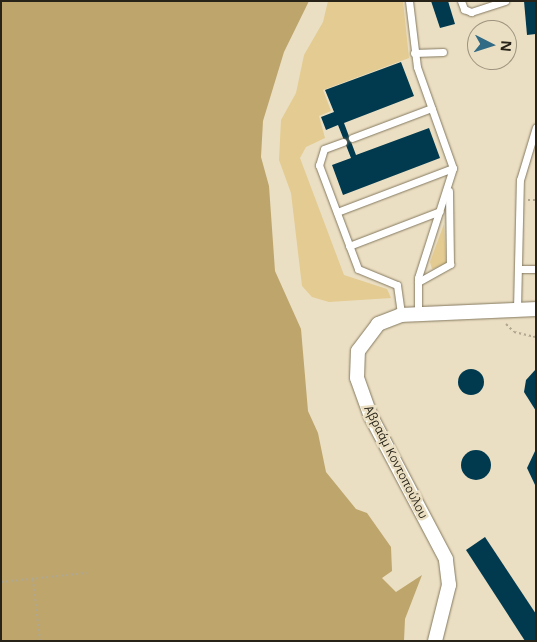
<!DOCTYPE html>
<html>
<head>
<meta charset="utf-8">
<style>
	body { margin:0 }
	#map { position:relative; width:537px; height:642px; overflow:hidden; background:#ebdfc3; font-family:"Open Sans",sans-serif }
	div>[style] { position:absolute }
	.green>* { inset:0; background:#e3cb91 }
	.water>* { inset:0; background:#bda56c }
	.building>* { inset:0; background:#013a4f }
	.round { border-radius:50% }
	.path>* { height:2px; margin-top:-1px; transform-origin:0; background:repeating-linear-gradient(90deg,#b0a790 0 2.5px,transparent 0 5px) }
	.roads { filter:drop-shadow(0 0 1px #84795f) drop-shadow(0 0 1px #84795f) }
	.lane>* { height:7px; margin:-3.5px; padding:0 3.5px; transform-origin:3.5px; border-radius:3.5px; background:#fff }
	.street>* { height:14px; margin:-7px; padding:0 7px; transform-origin:7px; border-radius:7px; background:#fff }
	span { translate:-50% -50%; white-space:nowrap; text-align:center; line-height:1.15; -webkit-text-stroke:5px #ebdfc3; paint-order:stroke }
	.street-label { font-size:12px; color:#272318 }
	.frame { position:absolute; inset:0; border:2px solid #272318; pointer-events:none }
	.north { position:absolute; left:467px; top:20px; width:50px; height:50px; box-sizing:border-box; background:#ebdfc3; border:1px solid #9d947f; border-radius:50%; rotate:95deg; font-size:14px; font-weight:700; line-height:20px; text-align:center; color:#272318 }
	.north::after { content:''; display:block; margin:auto; width:18px; height:22px; background:#316a84; clip-path:polygon(50% 0,100% 100%,50% 72%,0 100%) }
</style>
</head>
<body>
<div id="map">
	<div class="green">
		<i style="clip-path:polygon(328px 1px,403px 1px,409px 58px,323px 90px,331px 111px,319px 116px,325px 138px,306px 147px,300px 158px,344px 275px,387px 289px,391px 298px,329px 302px,312px 297px,302px 286px,291px 193px,279px 160px,281px 120px,296px 93px,304px 55px,323px 22px)"></i>
		<i style="clip-path:polygon(444px 224px,446px 264px,432px 269px,430px 262px)"></i>
	</div>
	<div class="water">
		<i style="clip-path:polygon(1px 1px,309px 1px,284px 52px,263px 121px,261px 157px,269px 186px,275px 271px,301px 329px,308px 411px,318px 433px,326px 472px,356px 509px,367px 513px,391px 547px,392px 571px,382px 578px,396px 592px,422px 575px,405px 619px,404px 641px,1px 641px)"></i>
	</div>
	<div class="building">
		<i style="clip-path:polygon(431px 1px,448px 1px,455px 24px,440px 28px)"></i>
		<i style="clip-path:polygon(524px 1px,536px 1px,536px 34px,527px 35px)"></i>
		<i style="clip-path:polygon(401px 62px,414px 96px,344px 123px,356px 155px,429px 128px,440px 158px,343px 195px,332px 165px,351px 158px,338px 125px,326px 130px,321px 117px,334px 112px,325px 90px)"></i>
		<i class="round" style="left:458px;top:369px;width:26px;height:26px"></i>
		<i style="clip-path:polygon(536px 369px,536px 411px,524px 392px,526px 380px)"></i>
		<i style="clip-path:polygon(536px 449px,536px 487px,527px 468px)"></i>
		<i class="round" style="left:461px;top:450px;width:30px;height:30px"></i>
		<i style="clip-path:polygon(485px 537px,536px 614px,536px 641px,525px 641px,466px 550px)"></i>
	</div>
	<div class="path">
		<i style="left:528px;top:200px;width:8px"></i>
		<i style="left:506px;top:324px;width:11px;rotate:45deg"></i>
		<i style="left:514px;top:332px;width:23px;rotate:13deg"></i>
		<i style="left:33px;top:579px;width:62px;rotate:83.6deg"></i>
		<i style="left:1px;top:582px;width:86px;rotate:-6deg"></i>
	</div>
	<div class="roads">
		<div class="lane">
			<i style="left:409px;top:1px;width:66px;rotate:83.1deg"></i>
			<i style="left:417px;top:67px;width:107px;rotate:70.4deg"></i>
			<i style="left:453px;top:168px;width:115px;rotate:107.7deg"></i>
			<i style="left:418px;top:278px;width:35px;rotate:90deg"></i>
			<i style="left:461px;top:1px;width:9px;rotate:69deg"></i>
			<i style="left:464px;top:9px;width:8px;rotate:23deg"></i>
			<i style="left:471px;top:12px;width:36px;rotate:-18deg"></i>
			<i style="left:414px;top:53px;width:29px;rotate:-2deg"></i>
			<i style="left:352px;top:138px;width:85px;rotate:-20.6deg"></i>
			<i style="left:343px;top:142px;width:20px;rotate:160deg"></i>
			<i style="left:324px;top:149px;width:17px;rotate:107deg"></i>
			<i style="left:319px;top:165px;width:111px;rotate:69.4deg"></i>
			<i style="left:358px;top:269px;width:42px;rotate:22.3deg"></i>
			<i style="left:397px;top:285px;width:30px;rotate:82deg"></i>
			<i style="left:337px;top:212px;width:124px;rotate:-20.8deg"></i>
			<i style="left:349px;top:246px;width:97px;rotate:-21deg"></i>
			<i style="left:518px;top:269px;width:18px"></i>
			<i style="left:418px;top:282px;width:37px;rotate:-29deg"></i>
			<i style="left:450px;top:264px;width:73px;rotate:-90.8deg"></i>
			<i style="left:517px;top:309px;width:129px;rotate:-88.7deg"></i>
			<i style="left:520px;top:180px;width:55px;rotate:-73.2deg"></i>
		</div>
		<div class="street">
			<i style="left:435px;top:641px;width:58px;rotate:-76deg"></i>
			<i style="left:449px;top:585px;width:26px;rotate:-97deg"></i>
			<i style="left:446px;top:559px;width:161px;rotate:-117.8deg"></i>
			<i style="left:371px;top:417px;width:41px;rotate:-109.7deg"></i>
			<i style="left:357px;top:378px;width:27px;rotate:-88deg"></i>
			<i style="left:358px;top:351px;width:34px;rotate:-53deg"></i>
			<i style="left:378px;top:324px;width:25px;rotate:-21deg"></i>
			<i style="left:401px;top:315px;width:135px;rotate:-2.5deg"></i>
		</div>
	</div>
	<div class="street-label">
		<span style="left:396px;top:462px;rotate:63deg">Αβραάμ Κοντοπούλου</span>
	</div>
	<div class="frame"></div>
	<div class="north">N</div>
</div>
</body>
</html>
